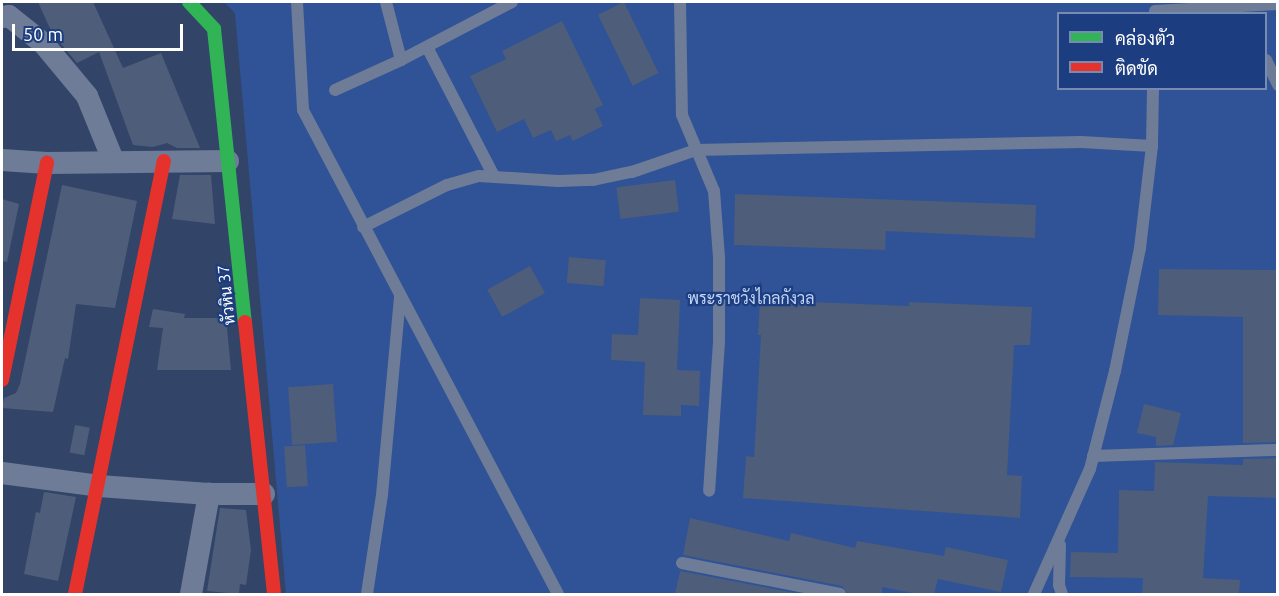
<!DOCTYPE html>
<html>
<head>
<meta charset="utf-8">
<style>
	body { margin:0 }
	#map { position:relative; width:1279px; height:596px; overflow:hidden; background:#324569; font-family:Ubuntu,Sarabun,sans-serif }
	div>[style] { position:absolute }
	.green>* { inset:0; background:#2f5396 }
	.building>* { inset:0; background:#4e5d7a; transform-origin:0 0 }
	.lane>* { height:12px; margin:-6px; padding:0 6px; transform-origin:6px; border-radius:6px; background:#6e7c97 }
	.street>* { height:22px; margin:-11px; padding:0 11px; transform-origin:11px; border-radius:11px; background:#6e7c97 }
	.fast>* { height:14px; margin:-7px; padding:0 7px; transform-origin:7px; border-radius:7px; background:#30b455 }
	.jam>* { height:14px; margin:-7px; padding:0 7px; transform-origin:7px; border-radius:7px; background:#e5322d }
	span { translate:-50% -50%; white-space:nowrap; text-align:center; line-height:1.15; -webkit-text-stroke:4.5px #1c3d7f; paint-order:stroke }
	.street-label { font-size:16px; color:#fff }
	.park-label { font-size:16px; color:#c3d5f7 }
	.frame { position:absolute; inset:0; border:3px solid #fff; pointer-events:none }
	.legend { position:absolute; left:1057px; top:12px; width:210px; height:78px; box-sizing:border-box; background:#1c3d7f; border:2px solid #778bb2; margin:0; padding:8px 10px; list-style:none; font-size:18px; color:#fff }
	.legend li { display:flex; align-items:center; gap:12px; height:30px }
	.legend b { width:30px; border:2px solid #778bb2 }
	.scale { position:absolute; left:12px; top:24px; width:171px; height:27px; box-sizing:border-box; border:3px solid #fff; border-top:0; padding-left:8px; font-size:18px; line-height:21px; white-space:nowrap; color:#fff; -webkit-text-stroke:4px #1c3d7f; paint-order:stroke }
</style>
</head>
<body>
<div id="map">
	<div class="green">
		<i style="clip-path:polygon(evenodd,224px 2px,1277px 2px,1277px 594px,286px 594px,235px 13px,224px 2px,1058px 14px,1266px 14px,1266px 88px,1058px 88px,1058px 14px)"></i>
	</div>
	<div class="building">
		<i style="clip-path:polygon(38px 2px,93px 2px,123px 68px,161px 53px,200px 148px,177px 148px,167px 143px,153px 147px,133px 145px,99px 52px,77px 63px,52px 33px)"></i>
		<i style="left:624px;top:2px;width:79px;height:29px;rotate:64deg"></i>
		<i style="clip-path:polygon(562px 21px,603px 105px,595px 109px,603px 126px,573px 141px,570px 135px,556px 141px,551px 130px,533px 138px,524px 119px,497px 132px,470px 76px,506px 59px,502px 51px)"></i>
		<i style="clip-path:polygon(180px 175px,211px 175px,215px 224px,172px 219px)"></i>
		<i style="left:675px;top:180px;width:32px;height:59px;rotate:83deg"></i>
		<i style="clip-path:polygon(62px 185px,137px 201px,115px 308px,76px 304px,68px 359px,65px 358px,53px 412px,2px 408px,4px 398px,16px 393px,20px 384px)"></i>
		<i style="clip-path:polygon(735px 194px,1036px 205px,1035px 238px,886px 231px,885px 250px,734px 245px)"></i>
		<i style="clip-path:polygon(2px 199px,19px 204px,7px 262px,2px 261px)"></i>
		<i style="left:569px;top:257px;width:37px;height:26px;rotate:5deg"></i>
		<i style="left:530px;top:266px;width:31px;height:49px;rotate:61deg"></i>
		<i style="clip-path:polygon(1159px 269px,1278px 270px,1278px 442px,1243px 443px,1243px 317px,1158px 315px)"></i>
		<i style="clip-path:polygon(640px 298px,680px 300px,677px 370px,700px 371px,699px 406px,681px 405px,681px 416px,643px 415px,645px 362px,611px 360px,612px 334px,638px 335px)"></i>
		<i style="clip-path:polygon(760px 300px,909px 306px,909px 302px,1032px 307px,1030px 345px,1014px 345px,1007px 475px,1022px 476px,1020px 518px,743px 498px,746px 456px,754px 457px,761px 335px,758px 335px)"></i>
		<i style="clip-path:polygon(153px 309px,185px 314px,184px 318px,226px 318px,231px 370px,157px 370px,163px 328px,149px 327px)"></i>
		<i style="left:333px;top:384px;width:58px;height:45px;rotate:86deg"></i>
		<i style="clip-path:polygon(1144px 404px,1181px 413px,1173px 445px,1156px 446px,1156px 437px,1137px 433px)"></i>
		<i style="left:75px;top:425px;width:15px;height:28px;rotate:11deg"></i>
		<i style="left:305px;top:445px;width:41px;height:21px;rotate:86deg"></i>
		<i style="clip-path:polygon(1278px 458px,1278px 498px,1208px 496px,1203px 578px,1240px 580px,1239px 594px,1142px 594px,1143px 578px,1070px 577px,1071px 552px,1118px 553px,1119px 490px,1154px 491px,1155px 462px,1243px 465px,1243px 459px)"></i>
		<i style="clip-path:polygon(44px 492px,76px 497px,58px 581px,24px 574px,36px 512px,40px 513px)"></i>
		<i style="clip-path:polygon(220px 508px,246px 510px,251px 550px,246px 585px,240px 584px,239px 594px,207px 591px)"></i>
		<i style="clip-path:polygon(690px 518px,789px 541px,791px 533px,855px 548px,857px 541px,944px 556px,946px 547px,1008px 560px,1001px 592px,938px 579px,934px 594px,918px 594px,882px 587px,882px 594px,848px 594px,842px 586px,683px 555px)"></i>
		<i style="clip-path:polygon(680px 571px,800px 594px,675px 594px)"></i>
	</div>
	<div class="lane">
		<i style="left:297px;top:2px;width:108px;rotate:86.8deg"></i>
		<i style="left:303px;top:110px;width:547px;rotate:62.22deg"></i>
		<i style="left:386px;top:2px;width:60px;rotate:75.5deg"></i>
		<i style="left:680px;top:2px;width:113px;rotate:89deg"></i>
		<i style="left:682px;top:115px;width:82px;rotate:67.2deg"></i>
		<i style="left:714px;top:191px;width:67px;rotate:85.7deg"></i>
		<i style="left:719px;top:258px;width:84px;rotate:90deg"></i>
		<i style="left:719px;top:342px;width:149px;rotate:93.8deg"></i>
		<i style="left:1155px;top:11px;width:123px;rotate:-3.3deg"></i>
		<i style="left:427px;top:47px;width:145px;rotate:62.6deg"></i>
		<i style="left:1266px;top:60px;width:28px;rotate:64deg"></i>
		<i style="left:335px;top:90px;width:72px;rotate:-24.4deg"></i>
		<i style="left:401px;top:60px;width:125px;rotate:-27.6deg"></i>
		<i style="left:363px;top:227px;width:94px;rotate:-26.6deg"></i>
		<i style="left:447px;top:185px;width:33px;rotate:-16deg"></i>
		<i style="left:479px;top:176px;width:79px;rotate:3.6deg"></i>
		<i style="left:558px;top:181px;width:35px;rotate:-2deg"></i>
		<i style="left:593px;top:180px;width:40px;rotate:-12deg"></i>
		<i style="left:632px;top:172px;width:68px;rotate:-19deg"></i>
		<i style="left:696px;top:150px;width:385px;rotate:-1.2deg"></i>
		<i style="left:1081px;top:142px;width:71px;rotate:3.2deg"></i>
		<i style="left:1093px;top:456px;width:185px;rotate:-1.9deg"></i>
		<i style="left:1060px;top:545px;width:40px;rotate:91.4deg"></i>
		<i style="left:1059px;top:585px;width:9px;rotate:72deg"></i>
		<i style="left:682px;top:563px;width:161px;rotate:11.1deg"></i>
		<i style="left:367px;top:594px;width:100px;rotate:-81.4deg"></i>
		<i style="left:382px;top:495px;width:199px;rotate:-84.8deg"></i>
		<i style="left:1034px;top:594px;width:137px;rotate:-65.9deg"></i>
		<i style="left:1090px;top:469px;width:101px;rotate:-75.7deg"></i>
		<i style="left:1115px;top:371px;width:126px;rotate:-78.5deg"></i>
		<i style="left:1140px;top:248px;width:103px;rotate:-83.3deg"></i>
		<i style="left:1152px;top:146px;width:58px;rotate:-89deg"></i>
	</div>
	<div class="street">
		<i style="left:2px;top:17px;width:7px;rotate:-8deg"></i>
		<i style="left:9px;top:16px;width:43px;rotate:38.5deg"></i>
		<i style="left:43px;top:43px;width:69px;rotate:50.3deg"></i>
		<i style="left:87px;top:96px;width:69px;rotate:67.9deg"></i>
		<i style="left:2px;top:160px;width:45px;rotate:3.8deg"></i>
		<i style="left:47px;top:163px;width:181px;rotate:-0.6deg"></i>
		<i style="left:2px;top:473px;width:98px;rotate:7.6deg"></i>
		<i style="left:99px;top:486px;width:110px;rotate:4.2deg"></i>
		<i style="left:209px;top:494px;width:55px"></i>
		<i style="left:191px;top:594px;width:102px;rotate:-79.8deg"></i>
	</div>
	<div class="fast">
		<i style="left:189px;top:2px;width:37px;rotate:47deg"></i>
		<i style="left:214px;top:29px;width:295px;rotate:84deg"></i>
	</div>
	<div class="jam">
		<i style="left:245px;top:322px;width:274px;rotate:83.9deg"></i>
		<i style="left:2px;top:380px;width:222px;rotate:-78.3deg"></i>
		<i style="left:75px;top:594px;width:442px;rotate:-78.4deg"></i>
	</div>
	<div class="street-label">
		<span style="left:226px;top:295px;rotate:-96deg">หัวหิน 37</span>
	</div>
	<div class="park-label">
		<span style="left:751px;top:298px">พระราชวังไกลกังวล</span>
	</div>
	<div class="frame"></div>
	<ul class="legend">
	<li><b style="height:8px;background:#30b455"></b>คล่องตัว</li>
	<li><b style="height:8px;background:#e5322d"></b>ติดขัด</li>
	</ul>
	<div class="scale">50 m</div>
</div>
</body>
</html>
